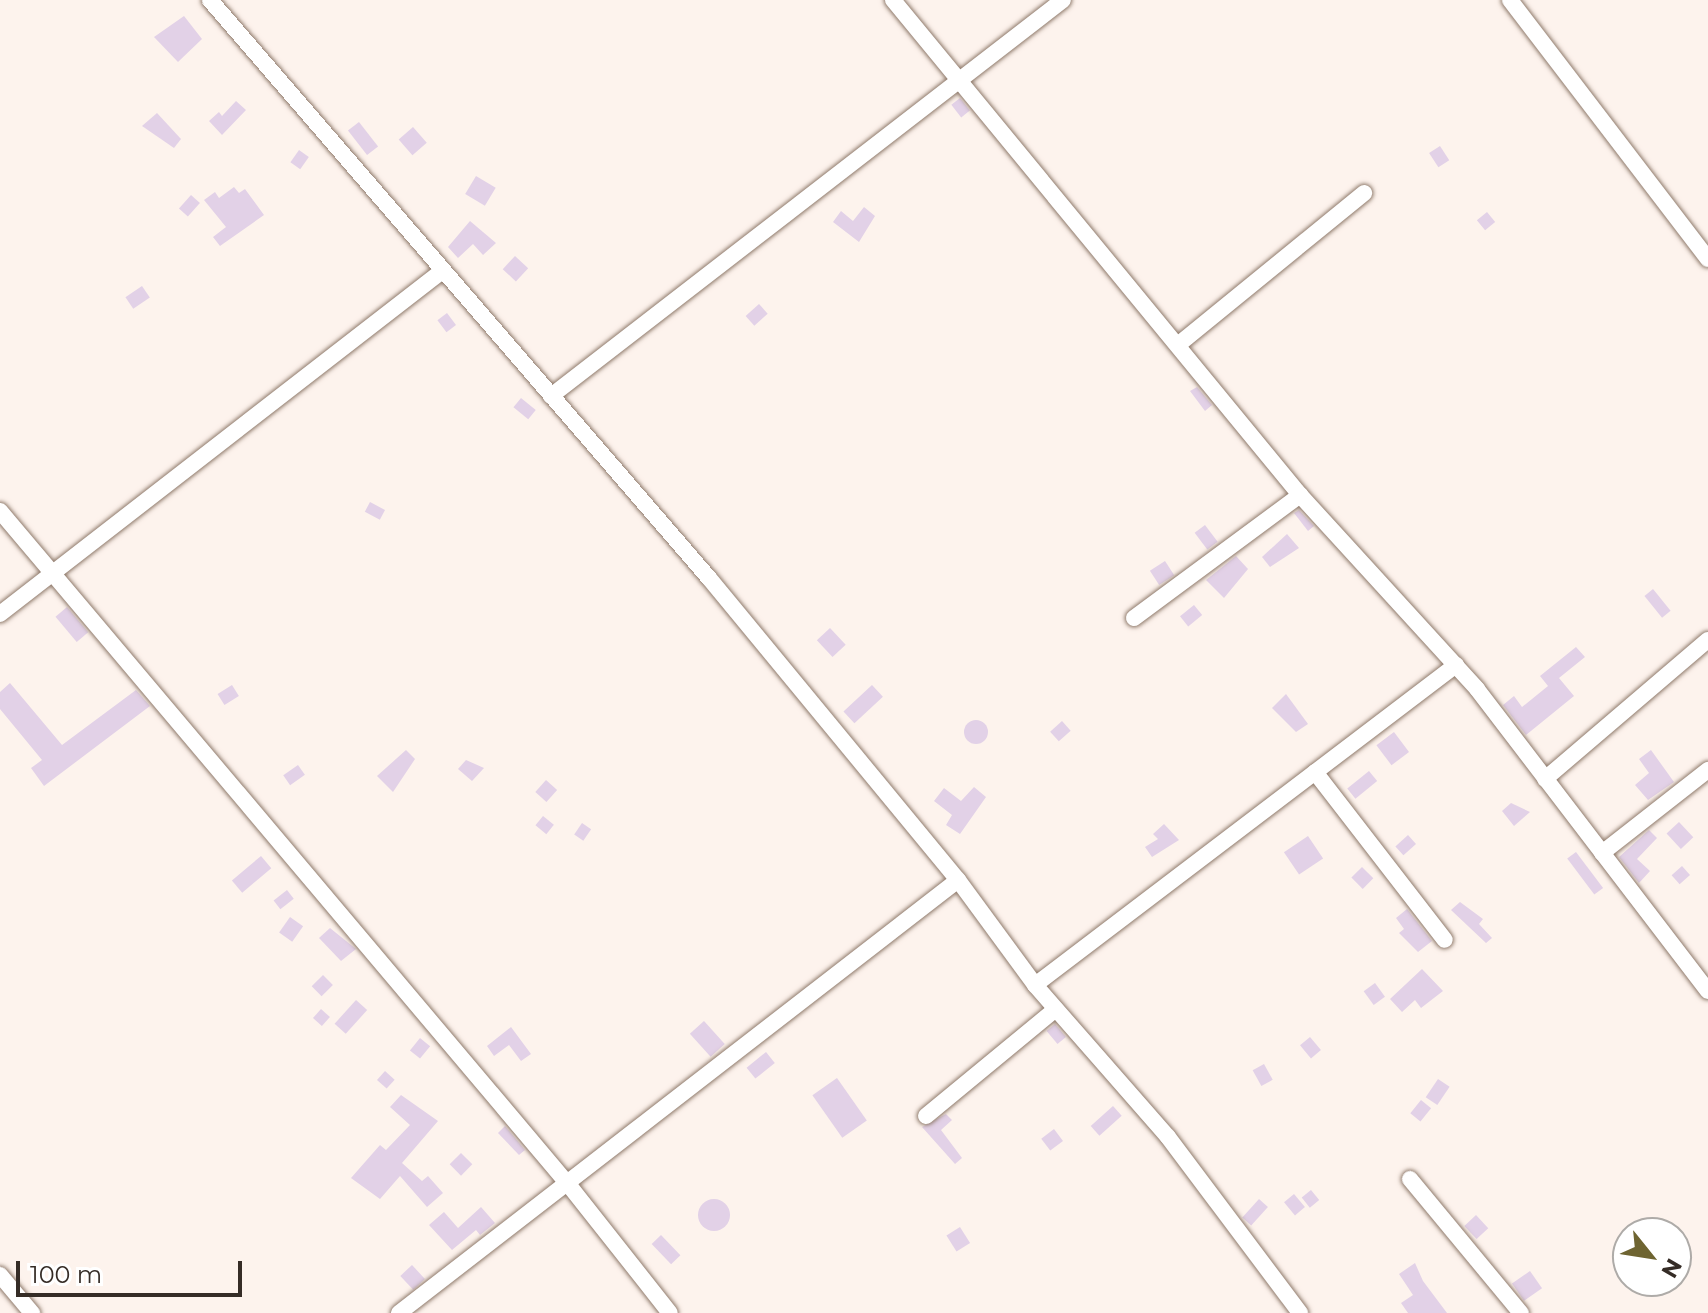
<!DOCTYPE html>
<html>
<head>
<meta charset="utf-8">
<style>
	body { margin:0 }
	#map { position:relative; width:1708px; height:1313px; overflow:hidden; background:#fdf3ed; font-family:Montserrat,sans-serif }
	div>[style] { position:absolute }
	.building>* { inset:0; background:#e2d1e7; transform-origin:0 0 }
	.round { border-radius:50% }
	.roads { filter:drop-shadow(0 0 2px #8f7a6b) drop-shadow(0 0 2px #8f7a6b) }
	.street>* { height:16px; margin:-8px; padding:0 8px; transform-origin:8px; border-radius:8px; background:#fff }
	span { translate:-50% -50%; white-space:nowrap; text-align:center; line-height:1.15; -webkit-text-stroke:6px #fff; paint-order:stroke }
	.north { position:absolute; left:1612px; top:1217px; width:80px; height:80px; box-sizing:border-box; background:#fff; border:2px solid #aeaba8; border-radius:50%; rotate:120deg; font-size:22px; font-weight:700; line-height:32px; text-align:center; color:#352c26 }
	.north::after { content:''; display:block; margin:auto; width:28px; height:36px; background:#6e6431; clip-path:polygon(50% 0,100% 100%,50% 72%,0 100%) }
	.scale { position:absolute; left:16px; top:1261px; width:226px; height:36px; box-sizing:border-box; border:4px solid #352c26; border-top:0; padding-left:10px; font-size:24px; line-height:28px; white-space:nowrap; color:#352c26; -webkit-text-stroke:6px #fff; paint-order:stroke }
</style>
</head>
<body>
<div id="map">
	<div class="building">
		<i style="clip-path:polygon(184px 16px,202px 39px,178px 62px,154px 37px)"></i>
		<i style="left:960px;top:98px;width:16px;height:11px;rotate:52deg"></i>
		<i style="clip-path:polygon(236px 101px,246px 110px,222px 135px,209px 121px,219px 112px,222px 116px)"></i>
		<i style="clip-path:polygon(157px 113px,181px 139px,174px 148px,142px 126px)"></i>
		<i style="left:359px;top:122px;width:31px;height:14px;rotate:52deg"></i>
		<i style="left:413px;top:127px;width:21px;height:19px;rotate:49deg"></i>
		<i style="left:1440px;top:146px;width:17px;height:13px;rotate:57deg"></i>
		<i style="left:299px;top:150px;width:12px;height:15px;rotate:35deg"></i>
		<i style="left:476px;top:176px;width:23px;height:21px;rotate:31deg"></i>
		<i style="clip-path:polygon(234px 187px,239px 193px,245px 189px,264px 215px,220px 246px,213px 237px,226px 227px,204px 200px,215px 192px,219px 198px)"></i>
		<i style="left:191px;top:195px;width:12px;height:18px;rotate:42deg"></i>
		<i style="clip-path:polygon(864px 207px,875px 216px,859px 242px,833px 222px,841px 211px,853px 221px)"></i>
		<i style="left:1487px;top:212px;width:13px;height:13px;rotate:51deg"></i>
		<i style="clip-path:polygon(470px 221px,496px 243px,483px 255px,473px 244px,458px 258px,448px 247px)"></i>
		<i style="left:515px;top:256px;width:18px;height:18px;rotate:43deg"></i>
		<i style="left:142px;top:286px;width:14px;height:20px;rotate:56deg"></i>
		<i style="left:759px;top:304px;width:13px;height:18px;rotate:48deg"></i>
		<i style="left:447px;top:313px;width:15px;height:12px;rotate:53deg"></i>
		<i style="clip-path:polygon(1197px 387px,1212px 405px,1205px 411px,1190px 391px)"></i>
		<i style="left:521px;top:398px;width:19px;height:12px;rotate:39deg"></i>
		<i style="left:370px;top:502px;width:17px;height:11px;rotate:28deg"></i>
		<i style="clip-path:polygon(1299px 510px,1314px 526px,1308px 531px,1294px 513px)"></i>
		<i style="left:1205px;top:525px;width:21px;height:13px;rotate:53deg"></i>
		<i style="clip-path:polygon(1287px 534px,1299px 548px,1270px 567px,1262px 557px)"></i>
		<i style="clip-path:polygon(1236px 556px,1248px 569px,1224px 598px,1206px 580px)"></i>
		<i style="left:1165px;top:561px;width:17px;height:18px;rotate:57deg"></i>
		<i style="left:1653px;top:589px;width:28px;height:11px;rotate:51deg"></i>
		<i style="left:1194px;top:605px;width:13px;height:18px;rotate:51deg"></i>
		<i style="left:67px;top:607px;width:33px;height:15px;rotate:50deg"></i>
		<i style="left:830px;top:628px;width:23px;height:18px;rotate:47deg"></i>
		<i style="clip-path:polygon(1576px 647px,1585px 657px,1559px 678px,1574px 696px,1526px 735px,1503px 705px,1514px 696px,1522px 707px,1548px 686px,1540px 676px)"></i>
		<i style="clip-path:polygon(10px 683px,62px 745px,136px 690px,150px 706px,44px 786px,31px 768px,42px 760px,0 709px,0 692px)"></i>
		<i style="left:232px;top:685px;width:13px;height:17px;rotate:58deg"></i>
		<i style="left:872px;top:685px;width:16px;height:39px;rotate:47deg"></i>
		<i style="clip-path:polygon(1286px 694px,1308px 724px,1296px 732px,1272px 708px)"></i>
		<i class="round" style="left:964px;top:720px;width:24px;height:24px"></i>
		<i style="left:1062px;top:721px;width:13px;height:16px;rotate:48deg"></i>
		<i style="left:1394px;top:732px;width:25px;height:22px;rotate:53deg"></i>
		<i style="clip-path:polygon(406px 750px,415px 759px,393px 792px,377px 776px)"></i>
		<i style="clip-path:polygon(1651px 750px,1674px 782px,1648px 800px,1635px 785px,1649px 773px,1639px 759px)"></i>
		<i style="clip-path:polygon(466px 760px,484px 768px,472px 781px,458px 769px)"></i>
		<i style="left:298px;top:765px;width:12px;height:18px;rotate:55deg"></i>
		<i style="left:1369px;top:771px;width:13px;height:28px;rotate:51deg"></i>
		<i style="left:546px;top:780px;width:15px;height:16px;rotate:42deg"></i>
		<i style="clip-path:polygon(974px 787px,986px 797px,960px 834px,946px 825px,952px 815px,934px 801px,944px 788px,961px 801px)"></i>
		<i style="clip-path:polygon(1511px 803px,1530px 812px,1514px 826px,1502px 811px)"></i>
		<i style="left:543px;top:816px;width:14px;height:12px;rotate:39deg"></i>
		<i style="left:1679px;top:822px;width:21px;height:17px;rotate:47deg"></i>
		<i style="left:582px;top:823px;width:11px;height:14px;rotate:34deg"></i>
		<i style="clip-path:polygon(1164px 824px,1179px 840px,1152px 857px,1145px 847px,1158px 839px,1153px 834px)"></i>
		<i style="clip-path:polygon(1649px 830px,1657px 838px,1637px 859px,1650px 871px,1639px 883px,1619px 857px)"></i>
		<i style="left:1408px;top:835px;width:12px;height:17px;rotate:48deg"></i>
		<i style="left:1308px;top:836px;width:27px;height:29px;rotate:56deg"></i>
		<i style="left:1576px;top:852px;width:45px;height:11px;rotate:53deg"></i>
		<i style="left:261px;top:856px;width:16px;height:38px;rotate:50deg"></i>
		<i style="left:1682px;top:866px;width:12px;height:14px;rotate:48deg"></i>
		<i style="left:1362px;top:867px;width:16px;height:15px;rotate:45deg"></i>
		<i style="left:287px;top:890px;width:11px;height:17px;rotate:52deg"></i>
		<i style="clip-path:polygon(1460px 902px,1483px 919px,1479px 924px,1492px 938px,1486px 943px,1451px 910px)"></i>
		<i style="clip-path:polygon(1407px 909px,1432px 941px,1418px 952px,1399px 933px,1404px 929px,1396px 918px)"></i>
		<i style="left:290px;top:917px;width:16px;height:19px;rotate:35deg"></i>
		<i style="clip-path:polygon(330px 928px,356px 949px,341px 961px,319px 938px)"></i>
		<i style="clip-path:polygon(1422px 969px,1443px 991px,1421px 1008px,1415px 1000px,1402px 1012px,1390px 999px)"></i>
		<i style="left:323px;top:975px;width:14px;height:16px;rotate:45deg"></i>
		<i style="left:1375px;top:983px;width:17px;height:14px;rotate:54deg"></i>
		<i style="left:356px;top:1000px;width:15px;height:32px;rotate:42deg"></i>
		<i style="left:321px;top:1009px;width:12px;height:12px;rotate:42deg"></i>
		<i style="left:704px;top:1021px;width:31px;height:19px;rotate:48deg"></i>
		<i style="left:1055px;top:1024px;width:17px;height:11px;rotate:50deg"></i>
		<i style="clip-path:polygon(511px 1027px,531px 1054px,521px 1061px,509px 1045px,494px 1056px,487px 1046px)"></i>
		<i style="left:1310px;top:1037px;width:17px;height:13px;rotate:50deg"></i>
		<i style="left:420px;top:1038px;width:13px;height:16px;rotate:39deg"></i>
		<i style="left:766px;top:1052px;width:14px;height:25px;rotate:51deg"></i>
		<i style="left:1264px;top:1064px;width:18px;height:13px;rotate:61deg"></i>
		<i style="left:385px;top:1071px;width:13px;height:12px;rotate:42deg"></i>
		<i style="left:837px;top:1078px;width:52px;height:30px;rotate:55deg"></i>
		<i style="left:1438px;top:1079px;width:14px;height:22px;rotate:34deg"></i>
		<i style="clip-path:polygon(401px 1095px,438px 1121px,402px 1163px,422px 1181px,428px 1176px,443px 1193px,427px 1207px,400px 1176px,380px 1199px,351px 1178px,380px 1145px,386px 1150px,410px 1125px,390px 1107px)"></i>
		<i style="left:1421px;top:1100px;width:13px;height:17px;rotate:39deg"></i>
		<i style="left:1113px;top:1106px;width:13px;height:30px;rotate:48deg"></i>
		<i style="clip-path:polygon(946px 1114px,952px 1120px,941px 1130px,962px 1158px,955px 1164px,922px 1127px)"></i>
		<i style="clip-path:polygon(505px 1126px,525px 1150px,519px 1155px,498px 1133px)"></i>
		<i style="left:1054px;top:1129px;width:15px;height:16px;rotate:53deg"></i>
		<i style="left:461px;top:1153px;width:16px;height:16px;rotate:45deg"></i>
		<i style="left:1311px;top:1190px;width:13px;height:12px;rotate:51deg"></i>
		<i style="left:1294px;top:1194px;width:17px;height:13px;rotate:50deg"></i>
		<i style="left:1259px;top:1199px;width:12px;height:25px;rotate:42deg"></i>
		<i class="round" style="left:698px;top:1199px;width:32px;height:32px"></i>
		<i style="clip-path:polygon(481px 1207px,495px 1223px,480px 1235px,476px 1230px,452px 1250px,429px 1225px,444px 1212px,458px 1228px)"></i>
		<i style="left:1476px;top:1215px;width:18px;height:16px;rotate:47deg"></i>
		<i style="left:960px;top:1227px;width:19px;height:16px;rotate:58deg"></i>
		<i style="left:661px;top:1235px;width:28px;height:13px;rotate:46deg"></i>
		<i style="clip-path:polygon(1415px 1263px,1423px 1281px,1447px 1313px,1408px 1313px,1401px 1303px,1413px 1295px,1399px 1274px)"></i>
		<i style="left:412px;top:1265px;width:19px;height:16px;rotate:47deg"></i>
		<i style="left:1530px;top:1271px;width:21px;height:22px;rotate:55deg"></i>
	</div>
	<div class="roads">
		<div class="street">
			<i style="left:210px;top:0;width:764px;rotate:49.2deg"></i>
			<i style="left:709px;top:578px;width:391px;rotate:50.5deg"></i>
			<i style="left:958px;top:880px;width:130px;rotate:53.7deg"></i>
			<i style="left:1035px;top:985px;width:202px;rotate:48.8deg"></i>
			<i style="left:1168px;top:1137px;width:220px;rotate:53.1deg"></i>
			<i style="left:893px;top:0;width:641px;rotate:50.57deg"></i>
			<i style="left:1300px;top:495px;width:263px;rotate:47.6deg"></i>
			<i style="left:1477px;top:689px;width:380px;rotate:52.6deg"></i>
			<i style="left:1510px;top:0;width:326px;rotate:52.6deg"></i>
			<i style="left:1179px;top:344px;width:239px;rotate:-39.2deg"></i>
			<i style="left:551px;top:396px;width:647px;rotate:-37.72deg"></i>
			<i style="left:0;top:511px;width:881px;rotate:49.84deg"></i>
			<i style="left:568px;top:1184px;width:164px;rotate:51.7deg"></i>
			<i style="left:0;top:614px;width:559px;rotate:-37.81deg"></i>
			<i style="left:1134px;top:618px;width:207px;rotate:-36.5deg"></i>
			<i style="left:1315px;top:772px;width:212px;rotate:52.3deg"></i>
			<i style="left:1545px;top:779px;width:214px;rotate:-40.5deg"></i>
			<i style="left:1602px;top:853px;width:135px;rotate:-38.1deg"></i>
			<i style="left:1035px;top:985px;width:529px;rotate:-37.24deg"></i>
			<i style="left:926px;top:1116px;width:168px;rotate:-39.5deg"></i>
			<i style="left:1410px;top:1179px;width:174px;rotate:50.4deg"></i>
			<i style="left:0;top:1275px;width:50px;rotate:49.9deg"></i>
			<i style="left:399px;top:1313px;width:707px;rotate:-37.76deg"></i>
		</div>
	</div>
	<div class="north">N</div>
	<div class="scale">100 m</div>
</div>
</body>
</html>
